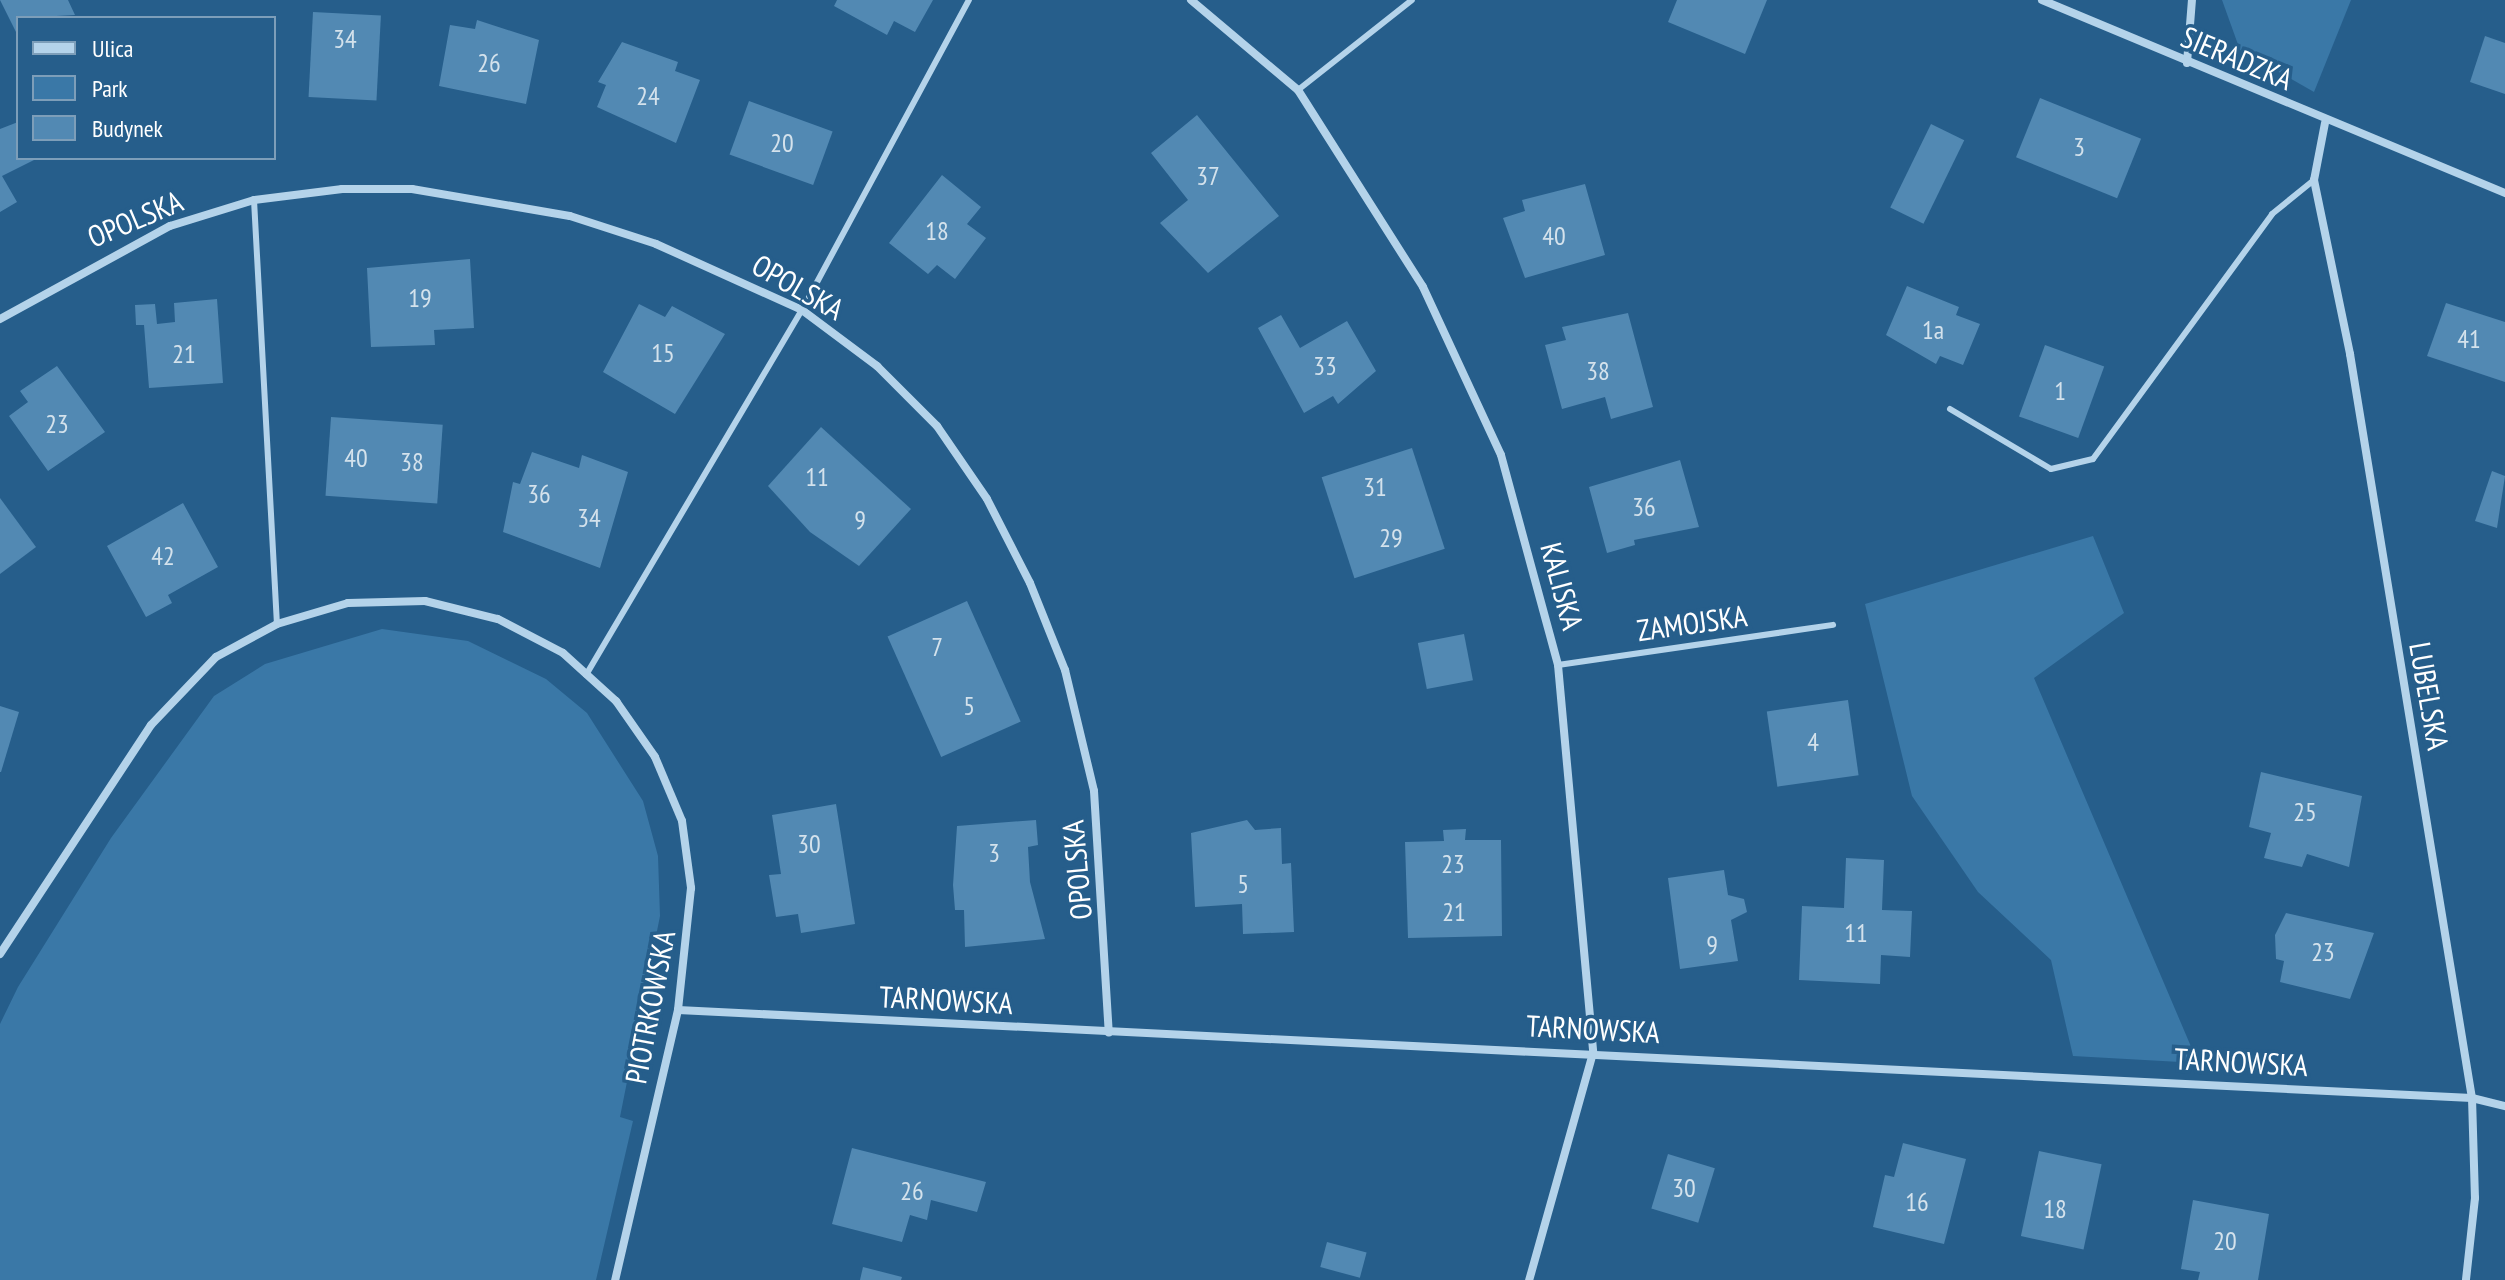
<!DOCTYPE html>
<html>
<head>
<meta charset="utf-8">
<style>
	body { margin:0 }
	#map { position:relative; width:2505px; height:1280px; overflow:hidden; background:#265e8b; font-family:"PT Sans Narrow",sans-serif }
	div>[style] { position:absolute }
	.green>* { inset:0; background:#3a78a7 }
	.building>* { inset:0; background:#5289b3; transform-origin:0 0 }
	.lane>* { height:6px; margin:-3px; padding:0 3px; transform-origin:3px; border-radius:3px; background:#b4d3ea }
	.street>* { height:8px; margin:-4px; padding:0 4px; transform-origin:4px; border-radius:4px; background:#b4d3ea }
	span { translate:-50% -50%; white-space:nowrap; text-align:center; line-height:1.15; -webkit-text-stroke:7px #265e8b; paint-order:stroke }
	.number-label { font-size:26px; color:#d4e2ec }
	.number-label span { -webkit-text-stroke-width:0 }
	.street-label { font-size:30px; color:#fff }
	.legend { position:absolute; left:16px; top:16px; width:260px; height:144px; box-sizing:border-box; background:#265e8b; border:2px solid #7d9eb9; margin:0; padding:10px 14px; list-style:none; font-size:24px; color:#fff }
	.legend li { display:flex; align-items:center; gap:16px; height:40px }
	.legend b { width:40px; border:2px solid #7d9eb9 }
</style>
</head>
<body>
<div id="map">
	<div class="green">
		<i style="clip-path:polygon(2222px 0,2351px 0,2314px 92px,2240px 50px)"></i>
		<i style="clip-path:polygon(2093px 536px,2124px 613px,2034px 678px,2198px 1063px,2073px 1056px,2051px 960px,1978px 892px,1912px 796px,1865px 604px)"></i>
		<i style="clip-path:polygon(382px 629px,468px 641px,546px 679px,587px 713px,643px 801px,658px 856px,660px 916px,620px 1117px,633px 1121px,596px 1280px,0 1280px,0 1024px,18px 987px,111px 838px,214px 696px,265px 664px)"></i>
	</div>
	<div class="building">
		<i style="clip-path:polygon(0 0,68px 0,75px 15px,18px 18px,18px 36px)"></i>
		<i style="clip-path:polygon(837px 0,933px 0,915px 32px,894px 21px,887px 35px,834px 6px)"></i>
		<i style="clip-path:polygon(1677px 0,1767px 0,1745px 54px,1668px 22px)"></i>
		<i style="left:313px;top:12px;width:68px;height:85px;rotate:3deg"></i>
		<i style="clip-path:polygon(477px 20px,539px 40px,526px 104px,439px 86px,450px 25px,475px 29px)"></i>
		<i style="clip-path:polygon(2485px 36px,2505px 43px,2505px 94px,2470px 82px)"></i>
		<i style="clip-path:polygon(622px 42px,678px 62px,675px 71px,700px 80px,676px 143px,597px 107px,606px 85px,598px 82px)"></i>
		<i style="left:2040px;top:98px;width:109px;height:64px;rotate:22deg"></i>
		<i style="left:749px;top:101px;width:89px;height:57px;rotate:20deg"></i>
		<i style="clip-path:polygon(1197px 115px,1279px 216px,1208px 273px,1160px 223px,1188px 200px,1151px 153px)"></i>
		<i style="clip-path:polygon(18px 122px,18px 158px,38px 158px,2px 176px,17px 202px,0 212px,0 129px)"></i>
		<i style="left:1931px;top:124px;width:37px;height:93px;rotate:26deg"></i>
		<i style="clip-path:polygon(942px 175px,981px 207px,967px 224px,986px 238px,955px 279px,937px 265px,928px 274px,889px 243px)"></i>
		<i style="clip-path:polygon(1585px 184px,1605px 255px,1525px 278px,1503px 218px,1525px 211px,1522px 200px)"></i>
		<i style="clip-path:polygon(470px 259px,474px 328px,434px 330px,435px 345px,371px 347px,367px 268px)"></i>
		<i style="clip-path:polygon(1907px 286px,1959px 307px,1956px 315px,1980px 324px,1963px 365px,1940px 356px,1936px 364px,1886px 335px)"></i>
		<i style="clip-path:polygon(217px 299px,223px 383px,149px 388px,144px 325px,136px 325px,135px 305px,155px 304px,157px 324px,175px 322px,174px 303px)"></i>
		<i style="clip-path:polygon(2446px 303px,2505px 322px,2505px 382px,2427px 356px)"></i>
		<i style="clip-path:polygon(639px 304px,665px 317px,672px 306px,725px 334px,675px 414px,603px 372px)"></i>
		<i style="clip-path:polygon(1628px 313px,1653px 407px,1611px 419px,1605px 397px,1562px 409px,1545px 345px,1566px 340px,1562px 327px)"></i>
		<i style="clip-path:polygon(1281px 315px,1300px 348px,1347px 321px,1376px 371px,1338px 404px,1333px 396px,1304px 413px,1258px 328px)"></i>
		<i style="left:2045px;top:345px;width:63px;height:76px;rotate:20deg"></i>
		<i style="clip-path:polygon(57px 366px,105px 432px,48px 471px,9px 416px,28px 402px,20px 391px)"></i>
		<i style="left:331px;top:417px;width:112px;height:79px;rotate:4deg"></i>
		<i style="clip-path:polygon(821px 427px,911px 509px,859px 566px,810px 532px,768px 486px)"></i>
		<i style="left:1412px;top:448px;width:106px;height:95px;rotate:72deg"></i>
		<i style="clip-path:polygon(532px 452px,579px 468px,582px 455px,628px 472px,600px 568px,503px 532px,513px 482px,520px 484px)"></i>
		<i style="clip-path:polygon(1680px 460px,1699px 527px,1634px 540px,1635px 545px,1607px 553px,1589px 487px)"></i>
		<i style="clip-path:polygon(2492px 471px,2505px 476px,2497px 528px,2475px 521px)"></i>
		<i style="clip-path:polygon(0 498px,36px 547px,0 574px)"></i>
		<i style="clip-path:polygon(183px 503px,218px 567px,168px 595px,172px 603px,146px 617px,107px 546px)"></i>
		<i style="left:967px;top:601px;width:132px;height:87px;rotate:66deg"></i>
		<i style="left:1464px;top:634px;width:47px;height:47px;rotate:79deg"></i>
		<i style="left:1848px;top:700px;width:76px;height:82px;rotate:82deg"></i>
		<i style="clip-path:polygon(0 706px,19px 712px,1px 772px,0 772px)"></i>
		<i style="clip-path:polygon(2261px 772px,2362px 796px,2349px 867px,2307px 854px,2302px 867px,2264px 858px,2271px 833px,2249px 827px)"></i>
		<i style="clip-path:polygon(836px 804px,855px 924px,801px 933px,798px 914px,776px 917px,769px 875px,781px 874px,772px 815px)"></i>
		<i style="clip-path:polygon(1036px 820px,1038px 845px,1028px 847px,1030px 882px,1045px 939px,965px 947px,964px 910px,955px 910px,953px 885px,957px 826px)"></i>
		<i style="clip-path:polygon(1247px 820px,1255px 830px,1281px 828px,1282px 864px,1291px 863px,1294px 932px,1243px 934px,1242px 904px,1195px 907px,1191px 833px)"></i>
		<i style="clip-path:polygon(1466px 829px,1465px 840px,1501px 840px,1502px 936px,1408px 938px,1405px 842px,1444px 841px,1443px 830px)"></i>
		<i style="clip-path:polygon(1846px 858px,1884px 860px,1882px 910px,1912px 911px,1910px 957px,1881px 955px,1880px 984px,1799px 980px,1802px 906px,1844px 908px)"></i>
		<i style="clip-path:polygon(1724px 870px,1728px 895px,1744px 899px,1747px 912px,1731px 920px,1738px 961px,1680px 969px,1668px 878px)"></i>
		<i style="clip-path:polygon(2286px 913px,2374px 933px,2350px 999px,2280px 982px,2284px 961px,2276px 959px,2275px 935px)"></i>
		<i style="clip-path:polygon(1903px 1143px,1966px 1159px,1944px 1244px,1873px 1227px,1885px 1175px,1894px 1177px)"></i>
		<i style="clip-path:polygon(852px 1148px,986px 1182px,977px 1212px,931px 1200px,927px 1220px,910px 1215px,902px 1242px,832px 1224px)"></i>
		<i style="left:2039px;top:1151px;width:64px;height:87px;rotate:12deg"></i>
		<i style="left:1668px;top:1154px;width:49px;height:57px;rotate:17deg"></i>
		<i style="clip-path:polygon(2193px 1200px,2269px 1214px,2258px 1280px,2198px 1280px,2200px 1272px,2181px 1269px)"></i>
		<i style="left:1327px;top:1242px;width:41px;height:26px;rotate:15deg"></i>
		<i style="clip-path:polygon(863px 1267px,902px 1277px,901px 1280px,860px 1280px)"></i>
	</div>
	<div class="lane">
		<i style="left:1298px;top:90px;width:145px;rotate:-38.3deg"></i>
		<i style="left:254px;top:200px;width:425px;rotate:86.9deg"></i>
		<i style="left:1950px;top:409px;width:117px;rotate:30.7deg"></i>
		<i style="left:2051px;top:469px;width:43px;rotate:-13.4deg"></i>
		<i style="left:2093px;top:459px;width:303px;rotate:-53.8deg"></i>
		<i style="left:2272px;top:214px;width:54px;rotate:-39deg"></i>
		<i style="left:1558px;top:665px;width:278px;rotate:-8.3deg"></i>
		<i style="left:586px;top:675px;width:424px;rotate:-59.4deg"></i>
		<i style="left:802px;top:310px;width:352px;rotate:-61.7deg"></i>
	</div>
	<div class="street">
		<i style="left:1191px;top:0;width:140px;rotate:40.1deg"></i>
		<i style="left:1298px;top:90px;width:233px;rotate:57.6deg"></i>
		<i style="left:1423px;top:287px;width:185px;rotate:65.1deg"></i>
		<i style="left:1501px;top:455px;width:218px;rotate:74.8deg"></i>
		<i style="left:1558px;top:665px;width:390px;rotate:84.8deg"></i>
		<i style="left:1593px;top:1053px;width:236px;rotate:105.7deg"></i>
		<i style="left:2042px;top:0;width:502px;rotate:22.63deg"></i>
		<i style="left:2187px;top:63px;width:63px;rotate:-85.5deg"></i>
		<i style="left:2325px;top:123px;width:58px;rotate:100.9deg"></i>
		<i style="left:2314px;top:180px;width:178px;rotate:78.3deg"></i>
		<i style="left:2350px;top:354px;width:754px;rotate:80.69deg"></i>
		<i style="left:2472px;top:1098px;width:100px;rotate:88.3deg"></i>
		<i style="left:2475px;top:1198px;width:82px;rotate:96.3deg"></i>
		<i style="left:0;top:319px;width:194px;rotate:-28.7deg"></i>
		<i style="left:170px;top:226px;width:88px;rotate:-17.2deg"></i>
		<i style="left:254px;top:200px;width:89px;rotate:-7.1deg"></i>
		<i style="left:342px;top:189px;width:70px"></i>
		<i style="left:412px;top:189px;width:160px;rotate:9.7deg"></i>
		<i style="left:570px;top:216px;width:90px;rotate:18deg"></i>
		<i style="left:656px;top:244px;width:160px;rotate:24.3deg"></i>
		<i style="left:802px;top:310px;width:94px;rotate:36.7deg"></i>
		<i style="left:877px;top:366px;width:85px;rotate:45deg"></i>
		<i style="left:937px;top:426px;width:88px;rotate:55.6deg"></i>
		<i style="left:987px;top:499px;width:94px;rotate:62.9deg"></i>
		<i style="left:1030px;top:583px;width:94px;rotate:68.1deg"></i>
		<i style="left:1065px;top:670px;width:124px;rotate:76.5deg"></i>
		<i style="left:1094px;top:791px;width:242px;rotate:86.5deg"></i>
		<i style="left:0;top:954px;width:274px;rotate:-56.6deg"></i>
		<i style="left:151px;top:725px;width:94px;rotate:-46.3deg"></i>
		<i style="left:216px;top:657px;width:69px;rotate:-28.4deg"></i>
		<i style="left:277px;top:624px;width:74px;rotate:-16.5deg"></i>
		<i style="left:348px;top:603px;width:77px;rotate:-1.5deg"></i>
		<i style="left:425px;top:601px;width:75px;rotate:13.9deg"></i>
		<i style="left:498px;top:619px;width:73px;rotate:27.6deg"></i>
		<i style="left:563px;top:653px;width:72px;rotate:42.2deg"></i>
		<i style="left:616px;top:701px;width:68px;rotate:55.1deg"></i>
		<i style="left:655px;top:757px;width:69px;rotate:67.1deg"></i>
		<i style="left:682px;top:821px;width:68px;rotate:82.3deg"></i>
		<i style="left:691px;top:888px;width:123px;rotate:96.1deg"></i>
		<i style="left:678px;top:1010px;width:277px;rotate:103.1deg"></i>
		<i style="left:678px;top:1010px;width:1796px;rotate:2.81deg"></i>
		<i style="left:2472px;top:1098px;width:34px;rotate:14deg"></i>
	</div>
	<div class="number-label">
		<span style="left:345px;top:39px">34</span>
		<span style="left:489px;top:63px">26</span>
		<span style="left:648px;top:96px">24</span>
		<span style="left:782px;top:143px">20</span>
		<span style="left:2079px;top:147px">3</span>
		<span style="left:1208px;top:176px">37</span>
		<span style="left:937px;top:231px">18</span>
		<span style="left:1554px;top:236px">40</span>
		<span style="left:420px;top:298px">19</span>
		<span style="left:1933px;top:330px">1a</span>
		<span style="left:2469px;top:339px">41</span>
		<span style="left:663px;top:353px">15</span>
		<span style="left:184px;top:354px">21</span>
		<span style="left:1325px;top:366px">33</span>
		<span style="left:1598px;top:371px">38</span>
		<span style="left:2060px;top:391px">1</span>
		<span style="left:57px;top:424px">23</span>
		<span style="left:356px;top:458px">40</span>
		<span style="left:412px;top:462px">38</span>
		<span style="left:817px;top:477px">11</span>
		<span style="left:1375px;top:487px">31</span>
		<span style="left:539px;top:494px">36</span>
		<span style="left:1644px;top:507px">36</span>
		<span style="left:589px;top:518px">34</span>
		<span style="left:860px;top:520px">9</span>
		<span style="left:1391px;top:538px">29</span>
		<span style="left:163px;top:556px">42</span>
		<span style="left:937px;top:647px">7</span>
		<span style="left:969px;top:706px">5</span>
		<span style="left:1813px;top:742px">4</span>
		<span style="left:2305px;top:812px">25</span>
		<span style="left:809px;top:844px">30</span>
		<span style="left:994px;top:853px">3</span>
		<span style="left:1453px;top:864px">23</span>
		<span style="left:1243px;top:884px">5</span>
		<span style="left:1454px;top:912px">21</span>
		<span style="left:1856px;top:933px">11</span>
		<span style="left:1712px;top:945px">9</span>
		<span style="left:2323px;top:952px">23</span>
		<span style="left:1684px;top:1188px">30</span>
		<span style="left:912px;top:1191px">26</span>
		<span style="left:1917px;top:1202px">16</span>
		<span style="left:2055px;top:1209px">18</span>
		<span style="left:2225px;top:1241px">20</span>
	</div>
	<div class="street-label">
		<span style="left:2237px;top:58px;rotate:23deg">SIERADZKA</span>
		<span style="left:135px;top:219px;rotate:-23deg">OPOLSKA</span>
		<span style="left:798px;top:287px;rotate:30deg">OPOLSKA</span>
		<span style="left:1562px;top:586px;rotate:75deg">KALISKA</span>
		<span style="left:1692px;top:623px;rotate:-8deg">ZAMOJSKA</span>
		<span style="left:2429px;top:696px;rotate:80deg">LUBELSKA</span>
		<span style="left:1077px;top:870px;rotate:-95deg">OPOLSKA</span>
		<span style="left:946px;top:1000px;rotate:3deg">TARNOWSKA</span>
		<span style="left:650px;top:1007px;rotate:-79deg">PIOTRKOWSKA</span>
		<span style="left:1593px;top:1029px;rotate:3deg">TARNOWSKA</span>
		<span style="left:2241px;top:1062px;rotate:3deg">TARNOWSKA</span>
	</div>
	<ul class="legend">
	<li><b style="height:10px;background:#b4d3ea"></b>Ulica</li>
	<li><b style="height:22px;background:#3a78a7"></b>Park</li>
	<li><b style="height:22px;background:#5289b3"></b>Budynek</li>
	</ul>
</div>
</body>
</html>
